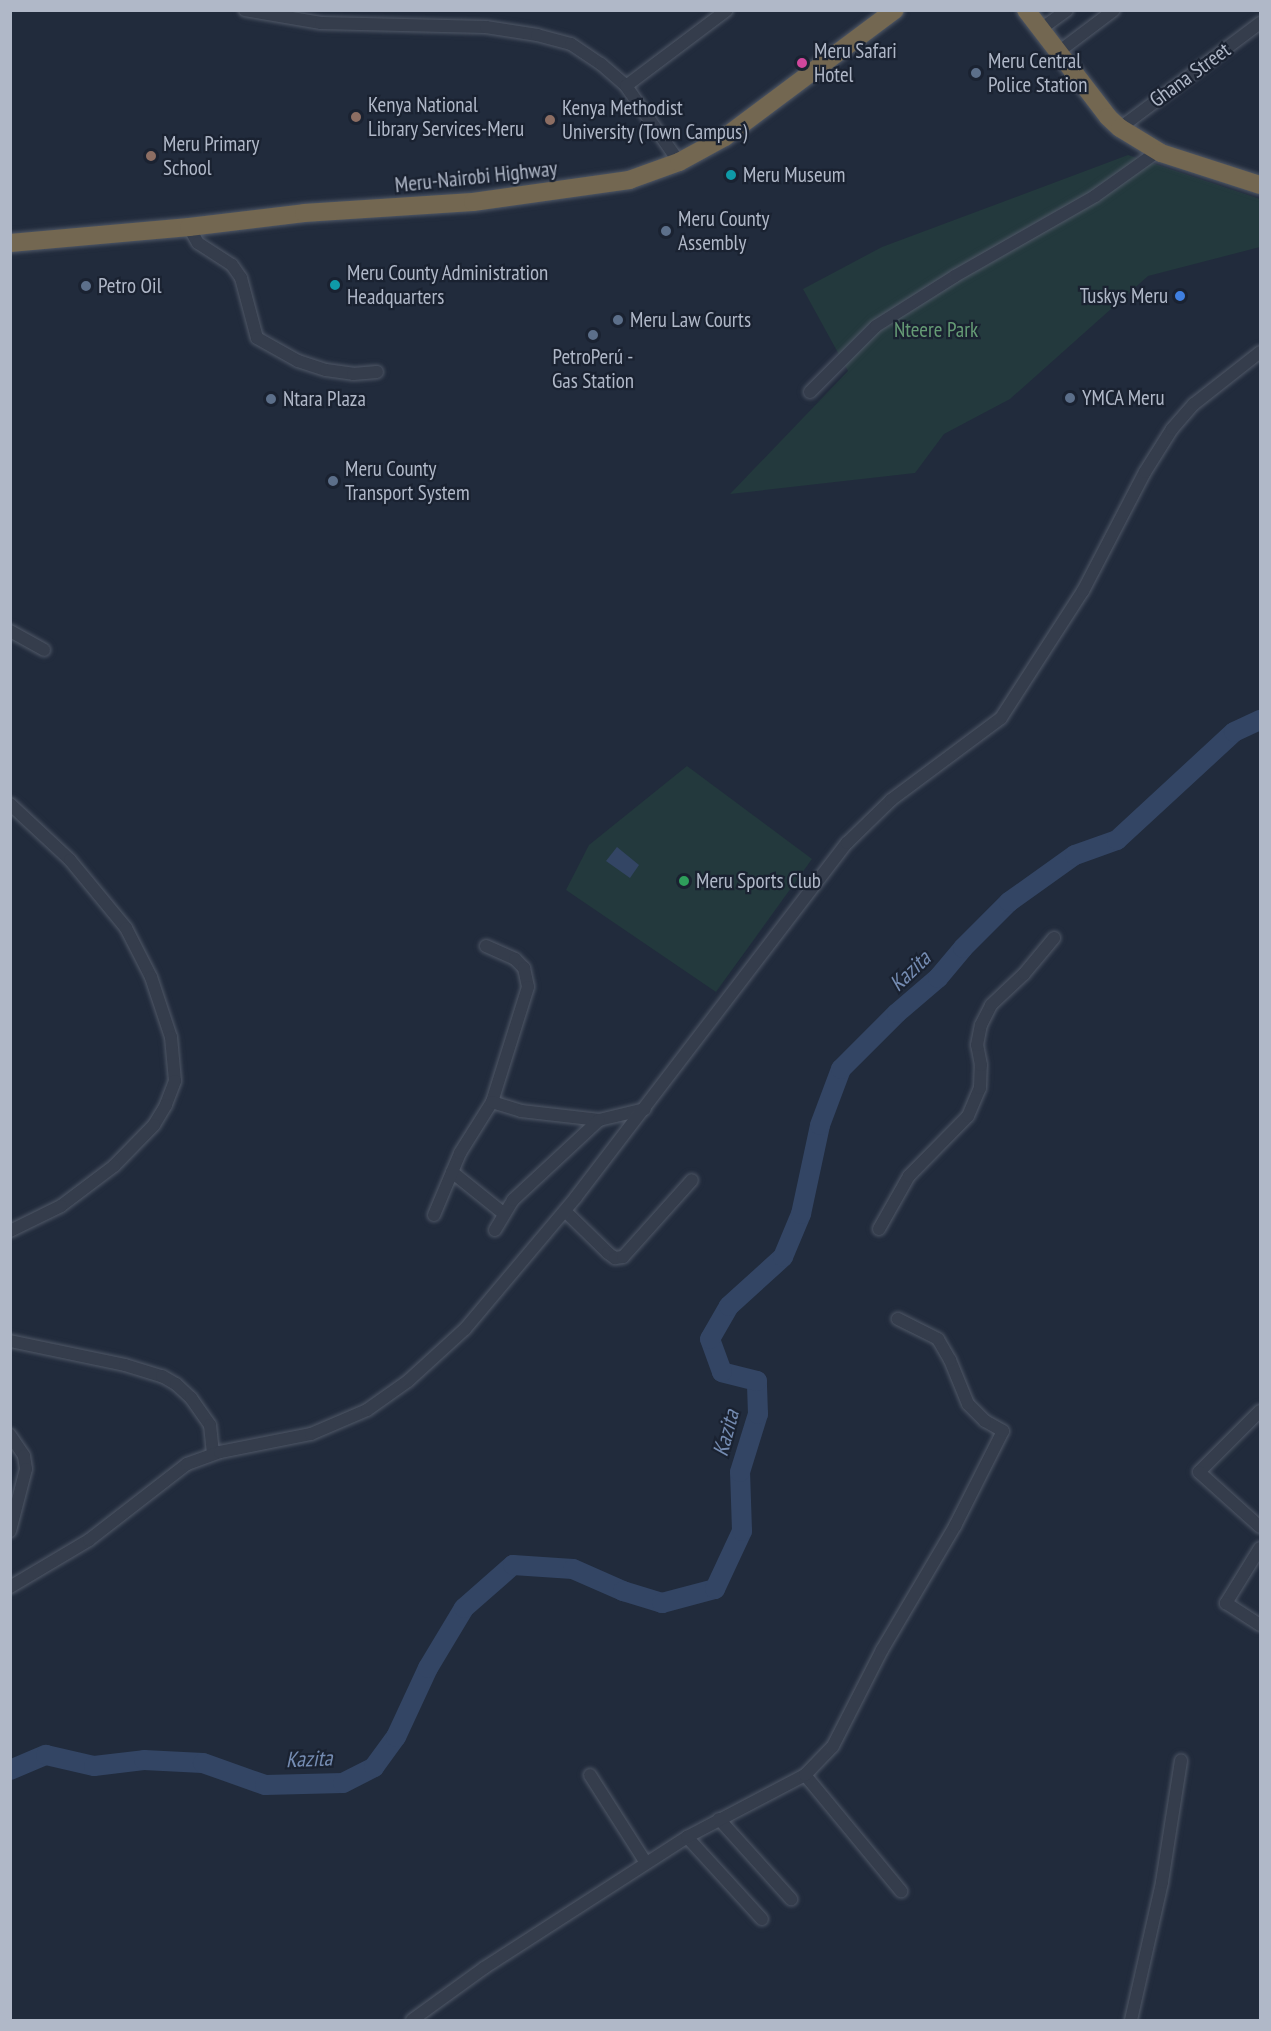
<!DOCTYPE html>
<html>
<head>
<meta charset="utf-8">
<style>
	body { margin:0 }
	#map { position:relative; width:1271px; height:2031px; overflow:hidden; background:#212b3c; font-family:"PT Sans Narrow",sans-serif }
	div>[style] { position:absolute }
	.green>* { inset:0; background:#23393d }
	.water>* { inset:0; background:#334564 }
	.river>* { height:20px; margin:-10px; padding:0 10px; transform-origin:10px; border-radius:10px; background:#334564 }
	.roads { filter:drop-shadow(0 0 2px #505867) drop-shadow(0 0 2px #505867) }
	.minor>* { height:12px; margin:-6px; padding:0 6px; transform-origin:6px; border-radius:6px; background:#353d4c }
	.highway>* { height:18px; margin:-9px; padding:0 9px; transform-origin:9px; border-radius:9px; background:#736751 }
	.dots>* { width:16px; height:16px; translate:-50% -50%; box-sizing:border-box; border:3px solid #1a2231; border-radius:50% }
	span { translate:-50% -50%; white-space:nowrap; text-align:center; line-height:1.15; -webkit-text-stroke:4.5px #1a2231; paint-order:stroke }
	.poi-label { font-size:21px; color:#b0b8c8 }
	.left { translate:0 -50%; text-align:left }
	.right { translate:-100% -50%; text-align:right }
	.street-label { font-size:21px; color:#b0b8c8 }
	.park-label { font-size:21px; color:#659b75 }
	.water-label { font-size:22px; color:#758cb2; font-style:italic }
	.frame { position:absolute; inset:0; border:12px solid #b0b8c8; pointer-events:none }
</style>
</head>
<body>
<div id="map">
	<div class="green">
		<i style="clip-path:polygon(1128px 155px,1260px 199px,1260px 247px,1148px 276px,1010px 399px,944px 434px,915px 473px,730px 494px,848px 371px,803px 289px,882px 247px)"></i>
		<i style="clip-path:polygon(687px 766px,812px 859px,716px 992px,566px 890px,589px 845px)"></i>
	</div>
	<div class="water">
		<i style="clip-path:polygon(617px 847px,639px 865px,630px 878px,606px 861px)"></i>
	</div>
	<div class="river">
		<i style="left:10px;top:1770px;width:39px;rotate:-23deg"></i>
		<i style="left:46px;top:1755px;width:49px;rotate:12.9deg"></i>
		<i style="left:94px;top:1766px;width:50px;rotate:-6.8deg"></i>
		<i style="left:144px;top:1760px;width:59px;rotate:2.9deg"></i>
		<i style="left:203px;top:1763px;width:66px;rotate:19.5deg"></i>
		<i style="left:265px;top:1785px;width:78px;rotate:-1.5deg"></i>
		<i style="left:343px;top:1783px;width:35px;rotate:-27deg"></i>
		<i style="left:374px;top:1767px;width:37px;rotate:-54deg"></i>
		<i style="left:396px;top:1737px;width:76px;rotate:-65.1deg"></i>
		<i style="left:428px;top:1668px;width:70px;rotate:-59deg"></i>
		<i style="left:464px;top:1608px;width:65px;rotate:-41.3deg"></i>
		<i style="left:513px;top:1565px;width:60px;rotate:3.8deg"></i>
		<i style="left:573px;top:1569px;width:55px;rotate:23.7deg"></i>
		<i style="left:623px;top:1591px;width:41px;rotate:17.1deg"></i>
		<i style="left:662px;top:1603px;width:55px;rotate:-14.8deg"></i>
		<i style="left:715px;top:1589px;width:64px;rotate:-65deg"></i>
		<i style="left:742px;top:1531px;width:59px;rotate:-91.9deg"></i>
		<i style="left:740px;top:1472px;width:61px;rotate:-72.8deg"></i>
		<i style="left:758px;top:1414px;width:33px;rotate:-92deg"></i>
		<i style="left:757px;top:1381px;width:36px;rotate:-166deg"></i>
		<i style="left:722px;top:1372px;width:35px;rotate:-110deg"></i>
		<i style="left:710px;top:1339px;width:38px;rotate:-60deg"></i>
		<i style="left:729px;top:1306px;width:73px;rotate:-42.2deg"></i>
		<i style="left:783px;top:1257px;width:47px;rotate:-67.3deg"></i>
		<i style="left:801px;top:1214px;width:91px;rotate:-77.9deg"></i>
		<i style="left:820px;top:1125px;width:60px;rotate:-69.4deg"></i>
		<i style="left:841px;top:1069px;width:79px;rotate:-45deg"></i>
		<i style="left:897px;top:1013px;width:54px;rotate:-40.5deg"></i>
		<i style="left:938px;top:978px;width:39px;rotate:-50deg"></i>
		<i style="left:963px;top:948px;width:65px;rotate:-45deg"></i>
		<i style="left:1009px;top:902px;width:81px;rotate:-35.5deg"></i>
		<i style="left:1075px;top:855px;width:45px;rotate:-19.7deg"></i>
		<i style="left:1117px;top:840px;width:159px;rotate:-42.7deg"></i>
		<i style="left:1234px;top:732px;width:29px;rotate:-25deg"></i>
	</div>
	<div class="roads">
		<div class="minor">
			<i style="left:245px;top:10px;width:77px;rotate:9.7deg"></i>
			<i style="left:321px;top:23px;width:165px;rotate:1.4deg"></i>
			<i style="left:486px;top:27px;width:52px;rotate:8.9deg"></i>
			<i style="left:537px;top:35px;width:35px;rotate:15deg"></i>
			<i style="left:571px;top:44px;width:36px;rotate:34deg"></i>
			<i style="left:601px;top:64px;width:33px;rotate:41deg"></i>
			<i style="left:626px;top:86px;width:93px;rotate:55.1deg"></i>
			<i style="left:1041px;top:29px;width:32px;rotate:-36deg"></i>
			<i style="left:1057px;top:53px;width:71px;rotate:-37deg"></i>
			<i style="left:626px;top:86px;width:126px;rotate:-37deg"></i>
			<i style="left:1120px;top:128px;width:175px;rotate:-36.9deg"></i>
			<i style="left:189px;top:227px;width:18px;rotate:61deg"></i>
			<i style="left:198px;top:243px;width:40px;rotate:32.9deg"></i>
			<i style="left:232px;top:265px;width:16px;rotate:55deg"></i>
			<i style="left:241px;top:278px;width:62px;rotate:75.1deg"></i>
			<i style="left:257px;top:338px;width:47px;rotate:29.3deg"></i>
			<i style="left:298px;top:361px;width:29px;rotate:18deg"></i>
			<i style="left:326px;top:370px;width:27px;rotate:8deg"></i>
			<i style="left:353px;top:374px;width:24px;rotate:-5deg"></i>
			<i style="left:810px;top:392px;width:93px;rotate:-45deg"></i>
			<i style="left:876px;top:326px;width:93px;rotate:-32.3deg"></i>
			<i style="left:955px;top:276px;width:161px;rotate:-29.7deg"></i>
			<i style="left:1095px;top:196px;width:77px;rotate:-35.5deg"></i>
			<i style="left:10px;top:631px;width:39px;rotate:29deg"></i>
			<i style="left:10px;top:804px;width:82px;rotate:43deg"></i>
			<i style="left:70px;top:860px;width:88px;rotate:50.5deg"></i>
			<i style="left:126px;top:928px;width:55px;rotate:63deg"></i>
			<i style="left:151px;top:977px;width:63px;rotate:71.6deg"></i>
			<i style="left:171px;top:1037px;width:44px;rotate:84.8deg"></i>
			<i style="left:175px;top:1081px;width:26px;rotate:111deg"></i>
			<i style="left:166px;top:1105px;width:23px;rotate:121deg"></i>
			<i style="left:154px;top:1125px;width:57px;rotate:134.3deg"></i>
			<i style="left:114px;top:1166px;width:66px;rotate:143deg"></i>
			<i style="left:61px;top:1206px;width:57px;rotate:153.9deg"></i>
			<i style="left:486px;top:946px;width:32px;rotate:24deg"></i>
			<i style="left:515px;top:959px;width:13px;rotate:45deg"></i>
			<i style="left:524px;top:968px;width:19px;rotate:78deg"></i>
			<i style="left:528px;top:987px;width:121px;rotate:107.4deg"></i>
			<i style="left:452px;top:1172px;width:65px;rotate:38.8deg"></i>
			<i style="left:565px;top:1211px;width:60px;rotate:44.3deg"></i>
			<i style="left:608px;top:1253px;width:9px;rotate:36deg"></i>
			<i style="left:615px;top:1258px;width:8px;rotate:-7deg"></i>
			<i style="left:623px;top:1257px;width:103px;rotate:-48.1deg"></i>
			<i style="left:434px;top:1215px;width:67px;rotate:-67.2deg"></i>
			<i style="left:460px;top:1153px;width:60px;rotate:-57.9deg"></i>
			<i style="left:492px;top:1102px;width:30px;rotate:17deg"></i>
			<i style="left:521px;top:1111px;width:79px;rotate:6.6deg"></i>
			<i style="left:599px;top:1120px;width:47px;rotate:-13.4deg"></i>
			<i style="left:879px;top:1229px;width:61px;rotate:-60.5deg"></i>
			<i style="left:909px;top:1176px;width:84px;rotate:-45.5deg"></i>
			<i style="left:968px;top:1116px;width:30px;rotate:-67deg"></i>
			<i style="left:980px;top:1088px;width:23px;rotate:-88deg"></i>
			<i style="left:981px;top:1065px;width:20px;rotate:-101deg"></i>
			<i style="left:977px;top:1045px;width:20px;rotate:-79deg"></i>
			<i style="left:981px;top:1025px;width:22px;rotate:-63deg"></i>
			<i style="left:991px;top:1005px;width:45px;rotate:-43.2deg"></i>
			<i style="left:1024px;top:974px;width:47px;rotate:-50.2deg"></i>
			<i style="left:495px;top:1230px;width:35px;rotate:-59deg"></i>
			<i style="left:513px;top:1200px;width:117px;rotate:-42.9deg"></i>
			<i style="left:10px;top:1341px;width:117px;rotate:11.8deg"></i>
			<i style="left:125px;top:1365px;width:39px;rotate:17deg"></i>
			<i style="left:162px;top:1376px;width:16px;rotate:30deg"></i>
			<i style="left:176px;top:1384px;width:21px;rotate:43deg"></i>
			<i style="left:191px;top:1398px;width:33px;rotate:55deg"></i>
			<i style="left:210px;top:1425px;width:29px;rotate:84deg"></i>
			<i style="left:1260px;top:1411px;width:86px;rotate:135deg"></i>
			<i style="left:1199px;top:1472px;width:82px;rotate:42deg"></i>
			<i style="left:10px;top:1435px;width:25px;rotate:56deg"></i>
			<i style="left:24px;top:1456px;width:13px;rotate:81deg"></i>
			<i style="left:26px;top:1469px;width:64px;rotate:104.5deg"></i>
			<i style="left:1260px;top:1548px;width:65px;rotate:121.7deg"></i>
			<i style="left:1226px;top:1603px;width:40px;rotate:32.9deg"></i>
			<i style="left:10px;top:1587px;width:92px;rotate:-30.7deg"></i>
			<i style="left:89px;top:1540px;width:124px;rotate:-37.8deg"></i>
			<i style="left:187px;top:1464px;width:35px;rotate:-20deg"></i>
			<i style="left:220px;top:1452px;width:93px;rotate:-11.2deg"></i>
			<i style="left:311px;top:1434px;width:61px;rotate:-23.2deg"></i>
			<i style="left:367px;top:1410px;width:50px;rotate:-35.3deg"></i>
			<i style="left:408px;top:1381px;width:77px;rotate:-42.4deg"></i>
			<i style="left:465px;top:1329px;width:172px;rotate:-49.9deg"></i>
			<i style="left:576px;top:1197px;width:446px;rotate:-52.6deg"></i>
			<i style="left:847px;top:843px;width:62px;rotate:-44.3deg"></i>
			<i style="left:891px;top:800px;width:137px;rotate:-36.7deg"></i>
			<i style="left:1001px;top:718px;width:151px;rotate:-57.2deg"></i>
			<i style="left:1083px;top:591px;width:134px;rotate:-62.5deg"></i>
			<i style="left:1145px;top:472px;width:51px;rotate:-57.9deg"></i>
			<i style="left:1172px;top:429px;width:33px;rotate:-49deg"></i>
			<i style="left:1194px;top:404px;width:84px;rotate:-38.2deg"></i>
			<i style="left:590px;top:1775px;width:104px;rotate:57.5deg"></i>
			<i style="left:805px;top:1775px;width:151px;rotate:50.4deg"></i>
			<i style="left:719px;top:1819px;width:108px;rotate:48deg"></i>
			<i style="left:687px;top:1837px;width:111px;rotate:47.6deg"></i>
			<i style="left:412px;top:2020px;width:89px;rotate:-35.8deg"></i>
			<i style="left:484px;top:1968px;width:242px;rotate:-32.8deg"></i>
			<i style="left:687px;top:1837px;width:133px;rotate:-27.7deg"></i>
			<i style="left:805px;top:1775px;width:40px;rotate:-46deg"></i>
			<i style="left:833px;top:1746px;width:108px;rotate:-63deg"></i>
			<i style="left:882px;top:1650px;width:144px;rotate:-59.5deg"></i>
			<i style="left:955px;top:1526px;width:106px;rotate:-63.2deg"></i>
			<i style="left:1003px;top:1431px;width:21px;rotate:-151deg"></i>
			<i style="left:985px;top:1421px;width:24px;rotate:-135deg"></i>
			<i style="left:968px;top:1404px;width:48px;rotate:-112.2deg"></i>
			<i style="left:950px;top:1360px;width:24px;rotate:-120deg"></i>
			<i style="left:938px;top:1339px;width:45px;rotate:-153.4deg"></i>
			<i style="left:1131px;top:2020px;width:141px;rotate:-77.3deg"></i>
			<i style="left:1162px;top:1882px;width:123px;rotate:-81.1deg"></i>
		</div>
		<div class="highway">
			<i style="left:1026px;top:10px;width:135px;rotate:52.5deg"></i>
			<i style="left:1108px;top:117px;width:16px;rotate:43deg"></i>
			<i style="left:1120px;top:128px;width:48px;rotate:31.4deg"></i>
			<i style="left:1161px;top:153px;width:104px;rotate:17.9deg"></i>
			<i style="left:10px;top:243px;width:180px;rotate:-5.1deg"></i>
			<i style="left:189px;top:227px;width:116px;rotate:-6.9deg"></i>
			<i style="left:304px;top:213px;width:169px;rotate:-3.7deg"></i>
			<i style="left:473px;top:202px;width:158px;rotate:-8deg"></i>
			<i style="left:629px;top:180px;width:53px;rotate:-19.8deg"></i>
			<i style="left:679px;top:162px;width:52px;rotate:-28.5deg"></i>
			<i style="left:725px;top:137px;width:212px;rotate:-36.8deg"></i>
		</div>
	</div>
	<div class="dots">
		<i style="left:802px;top:63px;background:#d1479c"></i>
		<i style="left:976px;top:73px;background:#5c6f8a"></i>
		<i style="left:356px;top:117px;background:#8d6e63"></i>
		<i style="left:550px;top:120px;background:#8d6e63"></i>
		<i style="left:151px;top:156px;background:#8d6e63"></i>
		<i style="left:731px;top:175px;background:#0f9aa8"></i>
		<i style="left:666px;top:231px;background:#5c6f8a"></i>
		<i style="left:335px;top:285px;background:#0f9aa8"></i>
		<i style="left:86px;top:286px;background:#5c6f8a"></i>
		<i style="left:1180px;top:296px;background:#3f7fe0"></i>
		<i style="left:618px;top:320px;background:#5c6f8a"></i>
		<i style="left:593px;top:335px;background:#5c6f8a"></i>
		<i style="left:1070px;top:398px;background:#5c6f8a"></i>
		<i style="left:271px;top:399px;background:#5c6f8a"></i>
		<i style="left:333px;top:481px;background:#5c6f8a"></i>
		<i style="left:684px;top:881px;background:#2e9e5b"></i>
	</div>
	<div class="poi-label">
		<span class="left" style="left:814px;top:63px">Meru Safari<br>Hotel</span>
		<span class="left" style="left:988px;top:73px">Meru Central<br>Police Station</span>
		<span class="left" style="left:368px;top:117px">Kenya National<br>Library Services-Meru</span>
		<span class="left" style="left:562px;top:120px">Kenya Methodist<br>University (Town Campus)</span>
		<span class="left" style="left:163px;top:156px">Meru Primary<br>School</span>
		<span class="left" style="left:743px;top:175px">Meru Museum</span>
		<span class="left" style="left:678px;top:231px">Meru County<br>Assembly</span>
		<span class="left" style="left:347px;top:285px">Meru County Administration<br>Headquarters</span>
		<span class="left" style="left:98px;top:286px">Petro Oil</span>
		<span class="right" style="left:1168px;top:296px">Tuskys Meru</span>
		<span class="left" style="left:630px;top:320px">Meru Law Courts</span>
		<span style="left:593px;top:369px">PetroPerú -<br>Gas Station</span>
		<span class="left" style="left:1082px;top:398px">YMCA Meru</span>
		<span class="left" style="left:283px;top:399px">Ntara Plaza</span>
		<span class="left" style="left:345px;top:481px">Meru County<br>Transport System</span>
		<span class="left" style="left:696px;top:881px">Meru Sports Club</span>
	</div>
	<div class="street-label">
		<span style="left:1190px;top:75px;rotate:-36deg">Ghana Street</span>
		<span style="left:476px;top:177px;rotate:-6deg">Meru-Nairobi Highway</span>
	</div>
	<div class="park-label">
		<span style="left:936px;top:330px">Nteere Park</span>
	</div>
	<div class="water-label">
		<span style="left:910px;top:971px;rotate:-44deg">Kazita</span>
		<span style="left:726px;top:1433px;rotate:-75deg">Kazita</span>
		<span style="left:309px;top:1759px;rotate:-2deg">Kazita</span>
	</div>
	<div class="frame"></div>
</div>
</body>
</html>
